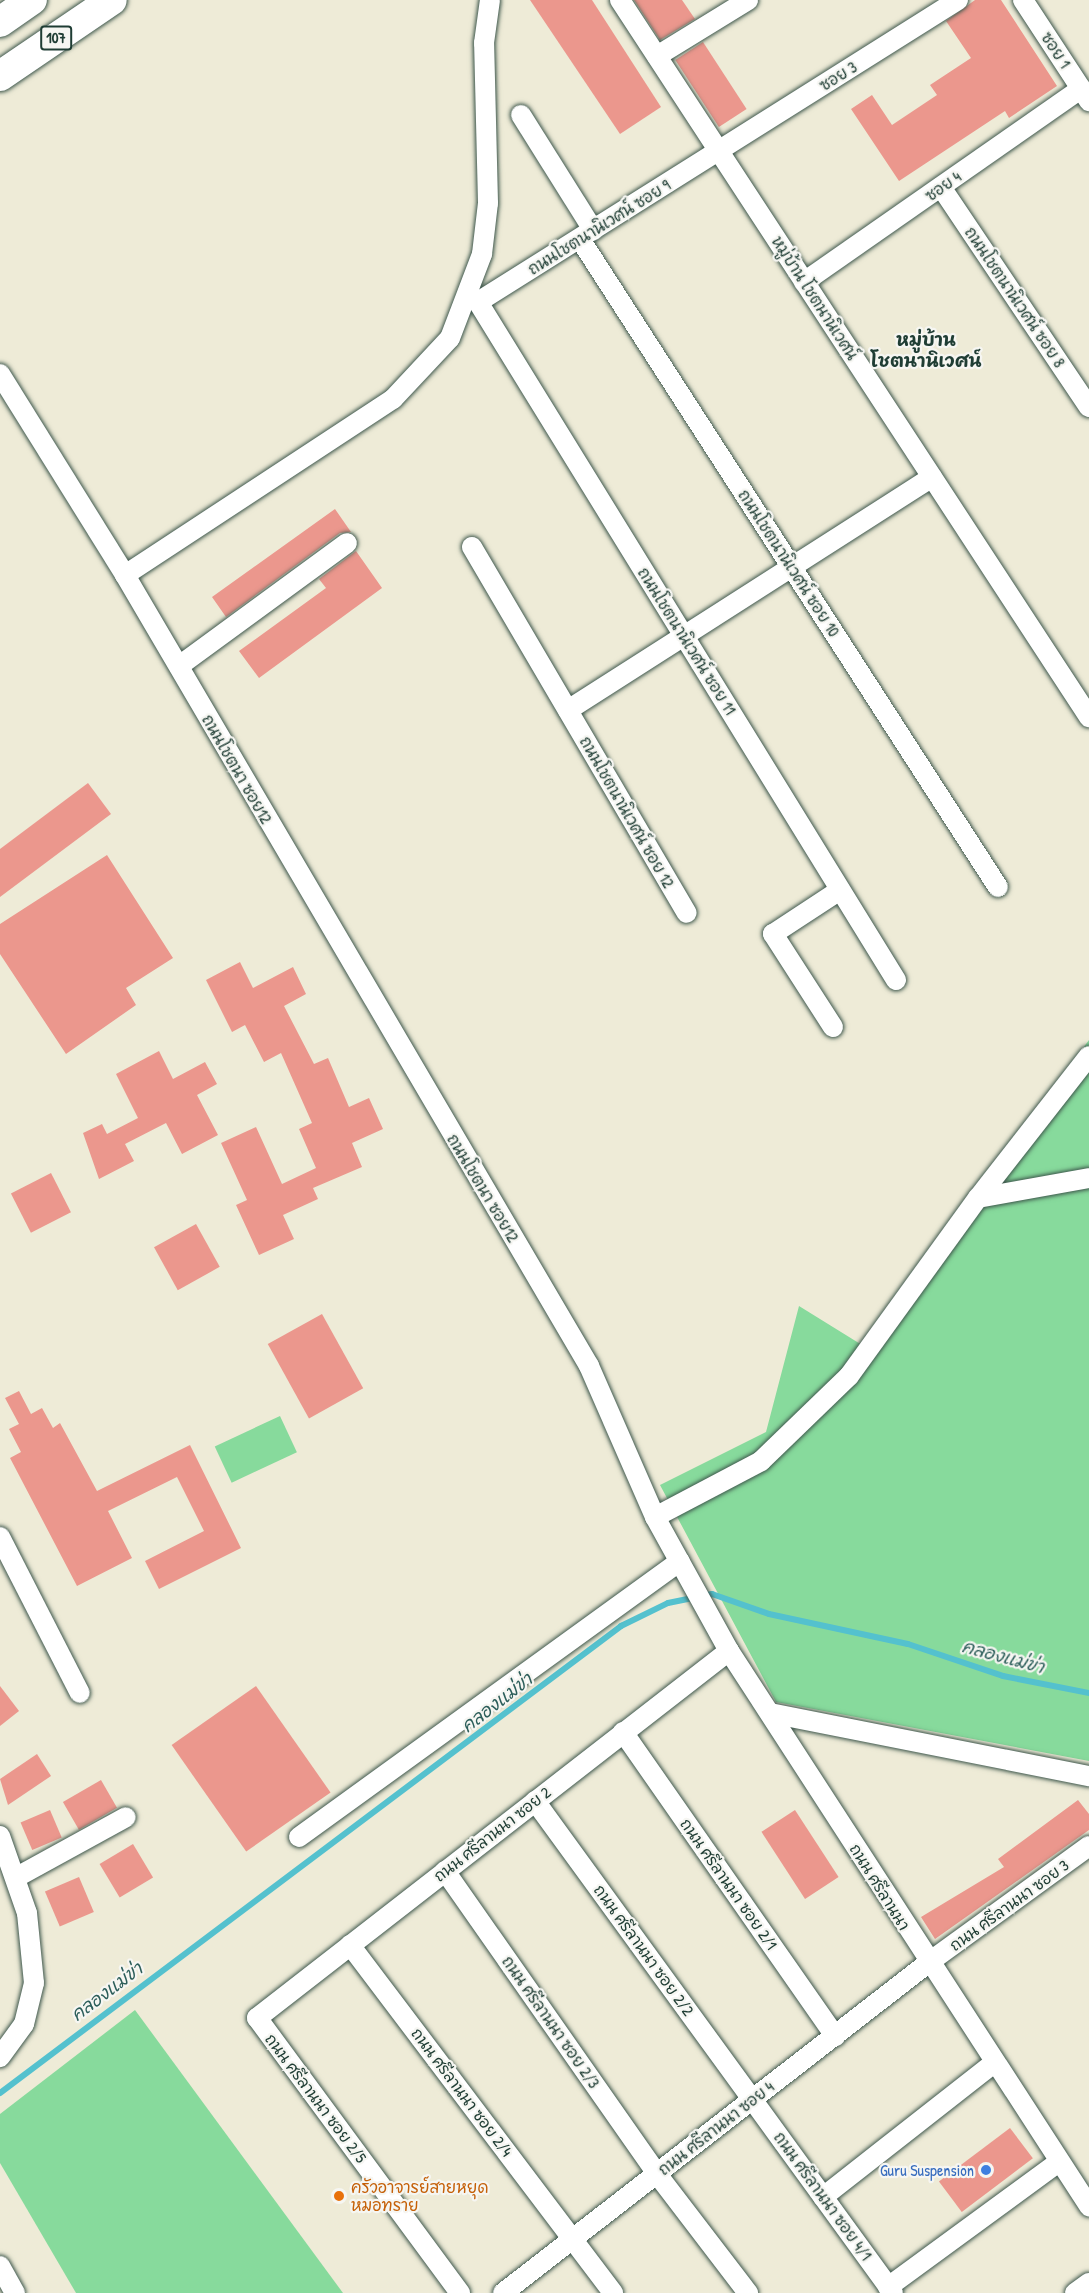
<!DOCTYPE html>
<html>
<head>
<meta charset="utf-8">
<style>
	body { margin:0 }
	#map { position:relative; width:1089px; height:2293px; overflow:hidden; background:#eeebd7; font-family:"Patrick Hand","Playpen Sans Thai",sans-serif }
	div>[style] { position:absolute }
	.green>* { inset:0; background:#87da9c; transform-origin:0 0 }
	.stream>* { height:6px; margin:-3px; padding:0 3px; transform-origin:3px; border-radius:3px; background:#54c1ce }
	.building>* { inset:0; background:#eb978d; transform-origin:0 0 }
	.roads { filter:drop-shadow(0 0 2px #3e574c) drop-shadow(0 0 2px #3e574c) }
	.minor>* { height:20px; margin:-10px; padding:0 10px; transform-origin:10px; border-radius:10px; background:#fff }
	.primary>* { height:30px; margin:-15px; padding:0 15px; transform-origin:15px; border-radius:15px; background:#fff }
	.dots>* { width:16px; height:16px; translate:-50% -50%; box-sizing:border-box; border:3px solid #f6f6f2; border-radius:50% }
	span { translate:-50% -50%; white-space:nowrap; text-align:center; line-height:1.15; -webkit-text-stroke:4.5px #f6f6f2; paint-order:stroke }
	.shield-label span { padding:2px 4px; background:#f6f6f2; border:2px solid; border-radius:4px; -webkit-text-stroke-width:0 }
	.shield-label { font-size:15px; color:#1f3d34; font-weight:700 }
	.street-label { font-size:16px; color:#1f3d34 }
	.shop-label { font-size:16px; color:#366cbe }
	.right { translate:-100% -50%; text-align:right }
	.food-label { font-size:16px; color:#c56008 }
	.left { translate:0 -50%; text-align:left }
	.neighbourhood-label { font-size:18px; color:#1f3d34; font-weight:700 }
	.water-label { font-size:18px; color:#2c5e5a; font-style:italic }
</style>
</head>
<body>
<div id="map">
	<div class="green">
		<i style="clip-path:polygon(1089px 1040px,1089px 1761px,776px 1702px,660px 1485px,766px 1432px,799px 1306px,862px 1345px)"></i>
		<i style="left:280px;top:1416px;width:40px;height:72px;rotate:65deg"></i>
		<i style="clip-path:polygon(135px 2010px,343px 2293px,76px 2293px,0 2163px,0 2114px)"></i>
	</div>
	<div class="stream">
		<i style="left:0;top:2093px;width:777px;rotate:-36.94deg"></i>
		<i style="left:621px;top:1626px;width:52px;rotate:-26.1deg"></i>
		<i style="left:668px;top:1603px;width:45px;rotate:-11.6deg"></i>
		<i style="left:712px;top:1594px;width:60px;rotate:19.3deg"></i>
		<i style="left:769px;top:1614px;width:142px;rotate:12.2deg"></i>
		<i style="left:908px;top:1644px;width:100px;rotate:18.6deg"></i>
		<i style="left:1003px;top:1676px;width:88px;rotate:11.2deg"></i>
	</div>
	<div class="building">
		<i style="clip-path:polygon(530px 0,592px 0,661px 107px,620px 134px)"></i>
		<i style="clip-path:polygon(634px 0,682px 0,695px 19px,660px 40px)"></i>
		<i style="clip-path:polygon(975px 0,1001px 0,1057px 86px,1009px 118px,1005px 111px,899px 181px,851px 109px,872px 95px,892px 125px,937px 95px,930px 85px,971px 58px,946px 21px)"></i>
		<i style="left:703px;top:42px;width:80px;height:33px;rotate:57deg"></i>
		<i style="clip-path:polygon(335px 509px,351px 532px,340px 533px,226px 617px,212px 597px)"></i>
		<i style="clip-path:polygon(356px 551px,382px 588px,259px 678px,239px 651px,326px 588px,319px 579px)"></i>
		<i style="clip-path:polygon(88px 783px,111px 814px,0 897px,0 849px)"></i>
		<i style="clip-path:polygon(107px 855px,173px 958px,126px 988px,136px 1005px,66px 1054px,0 954px,0 924px)"></i>
		<i style="clip-path:polygon(240px 962px,253px 988px,293px 967px,306px 994px,284px 1006px,314px 1064px,328px 1058px,349px 1107px,369px 1098px,383px 1129px,352px 1143px,362px 1167px,313px 1188px,318px 1199px,283px 1215px,294px 1239px,259px 1255px,236px 1205px,247px 1200px,221px 1143px,256px 1127px,282px 1184px,316px 1168px,299px 1129px,312px 1123px,281px 1053px,264px 1062px,245px 1025px,232px 1032px,206px 980px)"></i>
		<i style="clip-path:polygon(159px 1051px,173px 1079px,205px 1062px,217px 1084px,197px 1095px,218px 1135px,182px 1154px,166px 1123px,125px 1144px,134px 1161px,99px 1179px,83px 1133px,102px 1124px,107px 1134px,138px 1118px,116px 1074px)"></i>
		<i style="left:51px;top:1173px;width:44px;height:45px;rotate:63deg"></i>
		<i style="left:196px;top:1224px;width:49px;height:48px;rotate:61deg"></i>
		<i style="left:322px;top:1314px;width:85px;height:62px;rotate:61deg"></i>
		<i style="clip-path:polygon(19px 1391px,31px 1414px,42px 1408px,53px 1428px,60px 1423px,97px 1491px,190px 1445px,241px 1548px,159px 1589px,145px 1561px,204px 1531px,177px 1477px,108px 1511px,132px 1558px,77px 1586px,10px 1458px,21px 1452px,9px 1429px,19px 1424px,5px 1398px)"></i>
		<i style="clip-path:polygon(0 1686px,19px 1711px,0 1726px)"></i>
		<i style="left:256px;top:1686px;width:130px;height:103px;rotate:55deg"></i>
		<i style="clip-path:polygon(37px 1754px,51px 1776px,8px 1805px,0 1779px)"></i>
		<i style="left:101px;top:1780px;width:32px;height:44px;rotate:60deg"></i>
		<i style="clip-path:polygon(1078px 1800px,1089px 1814px,1089px 1830px,935px 1939px,921px 1917px,1004px 1867px,998px 1859px)"></i>
		<i style="left:50px;top:1810px;width:30px;height:32px;rotate:67deg"></i>
		<i style="left:795px;top:1810px;width:80px;height:40px;rotate:57deg"></i>
		<i style="left:133px;top:1844px;width:39px;height:39px;rotate:59deg"></i>
		<i style="left:79px;top:1877px;width:38px;height:37px;rotate:67deg"></i>
		<i style="left:1010px;top:2128px;width:38px;height:89px;rotate:53deg"></i>
	</div>
	<div class="roads">
		<div class="minor">
			<i style="left:620px;top:0;width:857px;rotate:56.81deg"></i>
			<i style="left:1023px;top:0;width:121px;rotate:56.8deg"></i>
			<i style="left:657px;top:56px;width:107px;rotate:-31.6deg"></i>
			<i style="left:521px;top:115px;width:136px;rotate:57.9deg"></i>
			<i style="left:941px;top:187px;width:265px;rotate:56.1deg"></i>
			<i style="left:580px;top:239px;width:771px;rotate:57.18deg"></i>
			<i style="left:804px;top:282px;width:338px;rotate:-34.9deg"></i>
			<i style="left:0;top:374px;width:237px;rotate:58.1deg"></i>
			<i style="left:125px;top:575px;width:917px;rotate:59.6deg"></i>
			<i style="left:589px;top:1366px;width:165px;rotate:66.4deg"></i>
			<i style="left:655px;top:1517px;width:153px;rotate:61.1deg"></i>
			<i style="left:729px;top:1651px;width:662px;rotate:57.03deg"></i>
			<i style="left:472px;top:547px;width:424px;rotate:59.6deg"></i>
			<i style="left:125px;top:575px;width:321px;rotate:-33.3deg"></i>
			<i style="left:393px;top:399px;width:83px;rotate:-46.9deg"></i>
			<i style="left:450px;top:338px;width:90px;rotate:-69.1deg"></i>
			<i style="left:482px;top:254px;width:51px;rotate:-83.3deg"></i>
			<i style="left:488px;top:203px;width:160px;rotate:-91.4deg"></i>
			<i style="left:484px;top:43px;width:43px;rotate:-82.1deg"></i>
			<i style="left:179px;top:666px;width:208px;rotate:-36.2deg"></i>
			<i style="left:568px;top:710px;width:432px;rotate:-32.6deg"></i>
			<i style="left:896px;top:980px;width:796px;rotate:-121.65deg"></i>
			<i style="left:478px;top:302px;width:567px;rotate:-32.18deg"></i>
			<i style="left:833px;top:1027px;width:111px;rotate:-122.8deg"></i>
			<i style="left:773px;top:934px;width:80px;rotate:-33.3deg"></i>
			<i style="left:978px;top:1198px;width:180px;rotate:-52deg"></i>
			<i style="left:655px;top:1517px;width:120px;rotate:-27.8deg"></i>
			<i style="left:761px;top:1461px;width:122px;rotate:-44deg"></i>
			<i style="left:849px;top:1376px;width:220px;rotate:-54.1deg"></i>
			<i style="left:978px;top:1198px;width:113px;rotate:-10.2deg"></i>
			<i style="left:0;top:1537px;width:175px;rotate:62.9deg"></i>
			<i style="left:770px;top:1713px;width:325px;rotate:11.2deg"></i>
			<i style="left:623px;top:1732px;width:371px;rotate:55.1deg"></i>
			<i style="left:535px;top:1801px;width:608px;rotate:53.96deg"></i>
			<i style="left:0;top:1836px;width:82px;rotate:70.7deg"></i>
			<i style="left:27px;top:1913px;width:70px;rotate:84.3deg"></i>
			<i style="left:34px;top:1983px;width:42px;rotate:103.7deg"></i>
			<i style="left:24px;top:2024px;width:41px;rotate:126deg"></i>
			<i style="left:299px;top:1837px;width:470px;rotate:-35.9deg"></i>
			<i style="left:445px;top:1871px;width:370px;rotate:55deg"></i>
			<i style="left:657px;top:2174px;width:150px;rotate:52.6deg"></i>
			<i style="left:17px;top:1877px;width:124px;rotate:-28.8deg"></i>
			<i style="left:350px;top:1945px;width:436px;rotate:52.9deg"></i>
			<i style="left:823px;top:2197px;width:217px;rotate:-38.1deg"></i>
			<i style="left:0;top:2266px;width:31px;rotate:61deg"></i>
			<i style="left:888px;top:2287px;width:212px;rotate:-36.2deg"></i>
			<i style="left:460px;top:2293px;width:342px;rotate:-126.4deg"></i>
			<i style="left:257px;top:2018px;width:598px;rotate:-37.87deg"></i>
			<i style="left:503px;top:2293px;width:538px;rotate:-37.83deg"></i>
			<i style="left:928px;top:1963px;width:199px;rotate:-36deg"></i>
			<i style="left:1075px;top:2293px;width:17px;rotate:-36deg"></i>
		</div>
		<div class="primary">
			<i style="left:0;top:22px;width:39px;rotate:-35deg"></i>
			<i style="left:0;top:76px;width:135px;rotate:-34.2deg"></i>
		</div>
	</div>
	<div class="dots">
		<i style="left:986px;top:2170px;background:#3f7fe0"></i>
		<i style="left:339px;top:2196px;background:#e8710a"></i>
	</div>
	<div class="shield-label">
		<span style="left:56px;top:38px">107</span>
	</div>
	<div class="street-label">
		<span style="left:1056px;top:50px;rotate:57deg">ซอย 1</span>
		<span style="left:838px;top:76px;rotate:-32deg">ซอย 3</span>
		<span style="left:943px;top:186px;rotate:-35deg">ซอย 4</span>
		<span style="left:599px;top:227px;rotate:-32deg">ถนนโชตนานิเวศน์ ซอย 9</span>
		<span style="left:1015px;top:297px;rotate:56deg">ถนนโชตนานิเวศน์ ซอย 8</span>
		<span style="left:815px;top:298px;rotate:57deg">หมู่บ้าน โชตนานิเวศน์</span>
		<span style="left:789px;top:563px;rotate:57deg">ถนนโชตนานิเวศน์ ซอย 10</span>
		<span style="left:687px;top:641px;rotate:58deg">ถนนโชตนานิเวศน์ ซอย 11</span>
		<span style="left:237px;top:769px;rotate:60deg">ถนนโชตนา ซอย12</span>
		<span style="left:627px;top:812px;rotate:60deg">ถนนโชตนานิเวศน์ ซอย 12</span>
		<span style="left:483px;top:1188px;rotate:59deg">ถนนโชตนา ซอย12</span>
		<span style="left:492px;top:1834px;rotate:-38deg">ถนน ศรีลานนา ซอย 2</span>
		<span style="left:729px;top:1884px;rotate:55deg">ถนน ศรีลานนา ซอย 2/1</span>
		<span style="left:880px;top:1887px;rotate:58deg">ถนน ศรีลานนา</span>
		<span style="left:1009px;top:1905px;rotate:-36deg">ถนน ศรีลานนา ซอย 3</span>
		<span style="left:644px;top:1950px;rotate:54deg">ถนน ศรีลานนา ซอย 2/2</span>
		<span style="left:551px;top:2022px;rotate:55deg">ถนน ศรีลานนา ซอย 2/3</span>
		<span style="left:462px;top:2092px;rotate:53deg">ถนน ศรีลานนา ซอย 2/4</span>
		<span style="left:316px;top:2098px;rotate:53deg">ถนน ศรีลานนา ซอย 2/5</span>
		<span style="left:716px;top:2128px;rotate:-38deg">ถนน ศรีลานนา ซอย 4</span>
		<span style="left:823px;top:2196px;rotate:54deg">ถนน ศรีลานนา ซอย 4/1</span>
	</div>
	<div class="shop-label">
		<span class="right" style="left:974px;top:2170px">Guru Suspension</span>
	</div>
	<div class="food-label">
		<span class="left" style="left:351px;top:2196px">ครัวอาจารย์สายหยุด<br>หมอทราย</span>
	</div>
	<div class="neighbourhood-label">
		<span style="left:926px;top:351px">หมู่บ้าน<br>โชตนานิเวศน์</span>
	</div>
	<div class="water-label">
		<span style="left:1003px;top:1657px;rotate:15deg">คลองแม่ข่า</span>
		<span style="left:497px;top:1703px;rotate:-38deg">คลองแม่ข่า</span>
		<span style="left:107px;top:1992px;rotate:-37deg">คลองแม่ข่า</span>
	</div>
</div>
</body>
</html>
